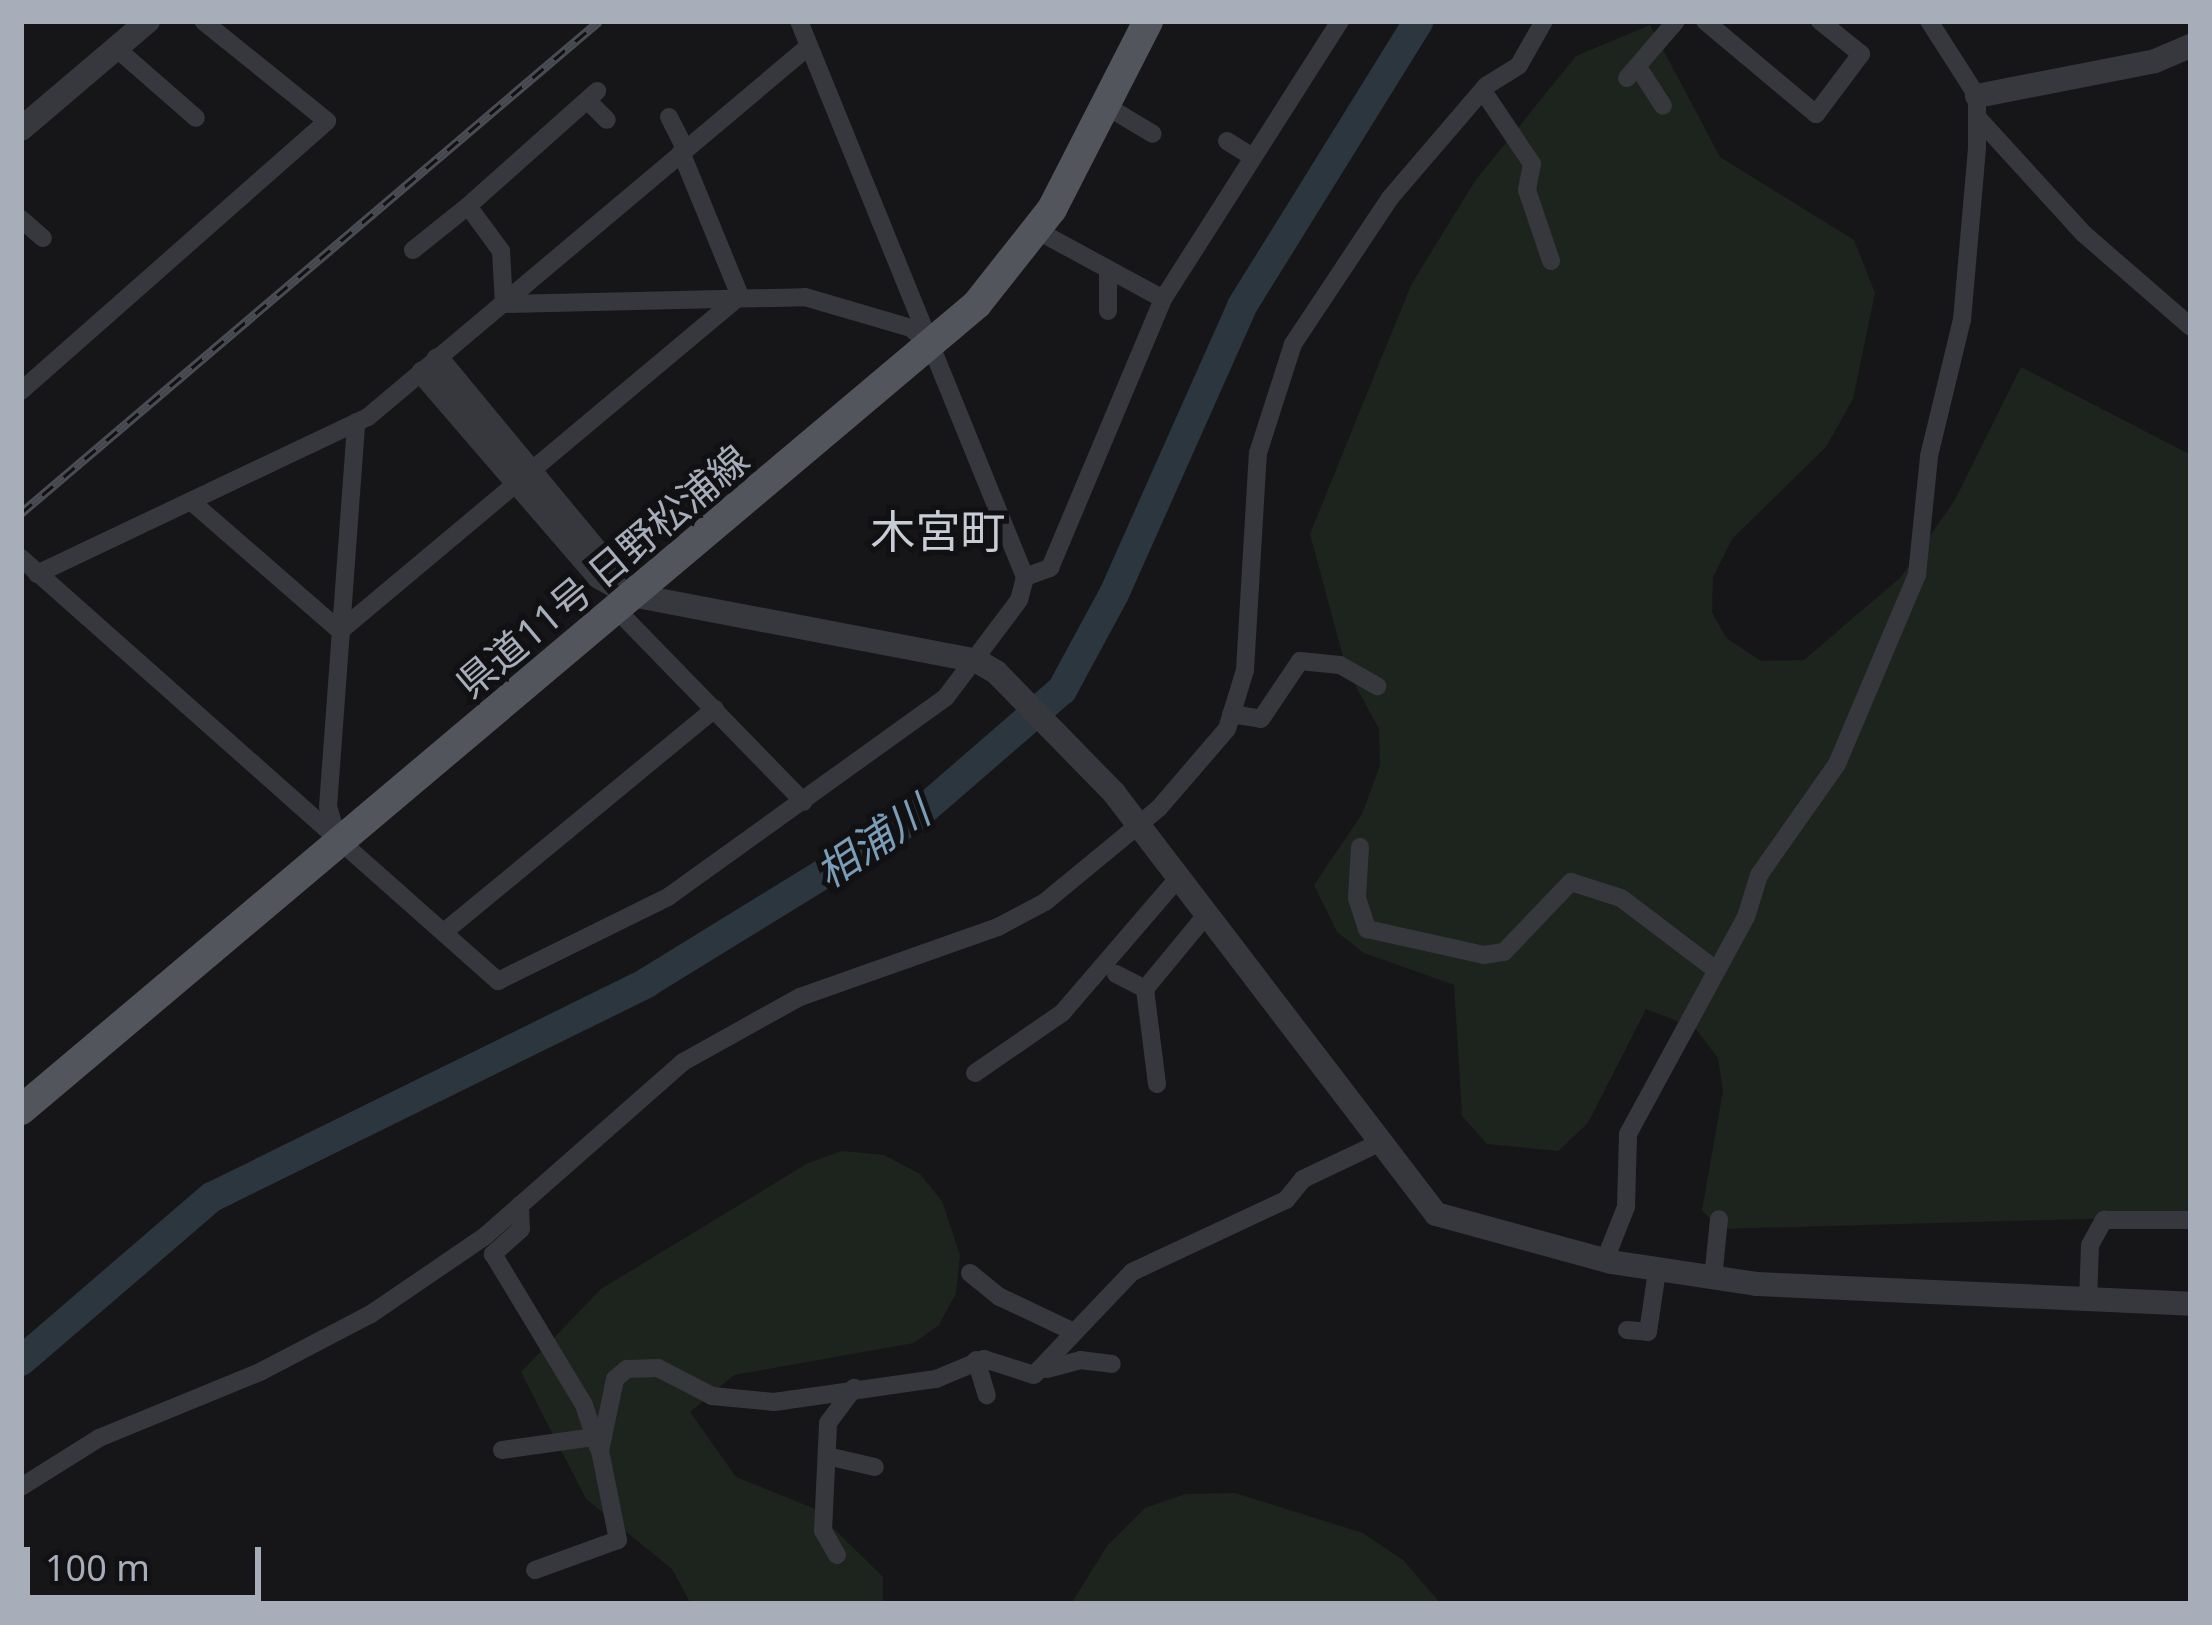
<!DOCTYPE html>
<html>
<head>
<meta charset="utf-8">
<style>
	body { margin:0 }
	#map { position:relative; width:2212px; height:1625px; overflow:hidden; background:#161619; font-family:"Noto Sans","Noto Sans JP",sans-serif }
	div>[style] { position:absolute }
	.green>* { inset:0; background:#1c241d }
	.river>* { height:30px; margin:-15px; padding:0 15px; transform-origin:15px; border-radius:15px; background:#2b363e }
	.minor>* { height:18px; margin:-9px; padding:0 9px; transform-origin:9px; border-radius:9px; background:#37383e }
	.tertiary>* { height:24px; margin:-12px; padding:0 12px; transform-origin:12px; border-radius:12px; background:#37383e }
	.primary>* { height:30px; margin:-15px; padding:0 15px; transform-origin:15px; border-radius:15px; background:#53555d }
	.rail>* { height:9px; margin-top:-4.5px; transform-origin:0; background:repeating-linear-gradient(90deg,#111114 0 14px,#4a4c53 0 28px); box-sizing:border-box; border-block:3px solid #4a4c53 }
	span { translate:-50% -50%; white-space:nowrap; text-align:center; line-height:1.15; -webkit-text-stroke:10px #111114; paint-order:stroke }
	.street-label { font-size:39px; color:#a7aeba }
	.water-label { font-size:42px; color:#7b9eb8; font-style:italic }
	.quarter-label { font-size:45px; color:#c8ccd5 }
	.frame { position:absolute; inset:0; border:24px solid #a7aeba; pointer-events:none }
	.scale { position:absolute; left:24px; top:1547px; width:237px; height:54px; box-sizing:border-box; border:6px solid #a7aeba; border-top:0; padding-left:15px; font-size:36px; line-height:42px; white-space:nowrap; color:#a7aeba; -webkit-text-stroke:9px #111114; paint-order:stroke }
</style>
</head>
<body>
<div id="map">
	<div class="green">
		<i style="clip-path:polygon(1650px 25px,1720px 157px,1854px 240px,1875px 293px,1853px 399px,1826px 447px,1732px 539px,1713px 577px,1712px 612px,1726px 638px,1761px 661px,1804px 660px,1901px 577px,1955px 500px,2021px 367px,2191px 455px,2191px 1216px,1719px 1229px,1702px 1210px,1723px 1091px,1718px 1058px,1695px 1028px,1646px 1009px,1588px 1123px,1558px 1151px,1487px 1144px,1462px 1116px,1454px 985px,1364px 953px,1337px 932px,1314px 885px,1362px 814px,1380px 765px,1379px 729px,1346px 668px,1310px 534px,1411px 285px,1475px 181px,1576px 56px)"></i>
		<i style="clip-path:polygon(842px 1151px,884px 1155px,920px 1174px,942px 1201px,960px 1255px,956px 1293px,939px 1325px,914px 1343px,734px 1375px,690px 1412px,736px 1477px,813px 1508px,883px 1577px,883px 1604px,691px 1604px,672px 1569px,586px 1499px,521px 1372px,601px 1289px,808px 1163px)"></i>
		<i style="clip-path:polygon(1235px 1493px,1363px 1533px,1403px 1560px,1441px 1604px,1071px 1604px,1107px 1546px,1145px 1508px,1185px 1494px)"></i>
	</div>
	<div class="river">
		<i style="left:21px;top:1361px;width:252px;rotate:-40.7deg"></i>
		<i style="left:212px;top:1197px;width:484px;rotate:-26.2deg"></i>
		<i style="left:646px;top:983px;width:315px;rotate:-31.6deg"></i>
		<i style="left:914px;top:818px;width:196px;rotate:-40.9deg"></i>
		<i style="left:1062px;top:690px;width:109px;rotate:-61.6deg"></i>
		<i style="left:1114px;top:594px;width:315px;rotate:-66deg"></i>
		<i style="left:1242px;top:306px;width:335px;rotate:-58.2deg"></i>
	</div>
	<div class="minor">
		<i style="left:1705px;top:21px;width:145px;rotate:40deg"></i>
		<i style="left:1816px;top:114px;width:75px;rotate:-53.1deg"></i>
		<i style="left:1861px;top:54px;width:53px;rotate:-141.2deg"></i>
		<i style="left:116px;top:48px;width:106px;rotate:41.2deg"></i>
		<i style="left:1638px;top:67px;width:46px;rotate:57.3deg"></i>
		<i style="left:1627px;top:78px;width:75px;rotate:-49.3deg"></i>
		<i style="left:1483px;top:91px;width:88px;rotate:56.1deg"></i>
		<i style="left:1532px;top:164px;width:26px;rotate:101deg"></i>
		<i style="left:1527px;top:190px;width:75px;rotate:71.3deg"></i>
		<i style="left:587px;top:100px;width:28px;rotate:45deg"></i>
		<i style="left:1108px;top:107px;width:52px;rotate:31deg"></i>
		<i style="left:669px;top:117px;width:36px;rotate:63deg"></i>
		<i style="left:1977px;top:117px;width:159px;rotate:47.6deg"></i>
		<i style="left:2084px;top:234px;width:142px;rotate:41deg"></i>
		<i style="left:1227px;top:141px;width:28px;rotate:32deg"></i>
		<i style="left:681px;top:152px;width:156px;rotate:67.7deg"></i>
		<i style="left:468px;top:206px;width:173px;rotate:-41.7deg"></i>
		<i style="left:21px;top:219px;width:29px;rotate:41deg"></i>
		<i style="left:1038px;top:231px;width:142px;rotate:28.5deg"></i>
		<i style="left:413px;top:250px;width:70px;rotate:-38.7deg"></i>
		<i style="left:468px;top:206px;width:56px;rotate:53.7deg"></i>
		<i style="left:501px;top:251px;width:53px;rotate:86.8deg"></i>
		<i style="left:1108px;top:271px;width:40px;rotate:90deg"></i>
		<i style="left:504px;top:304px;width:301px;rotate:-1.3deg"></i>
		<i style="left:805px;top:297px;width:110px;rotate:16.3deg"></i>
		<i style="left:911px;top:328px;width:24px;rotate:42deg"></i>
		<i style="left:21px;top:391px;width:408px;rotate:-41.4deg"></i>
		<i style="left:327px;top:121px;width:159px;rotate:-141.1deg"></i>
		<i style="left:193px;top:503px;width:195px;rotate:41deg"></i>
		<i style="left:21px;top:558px;width:638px;rotate:41.57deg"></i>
		<i style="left:498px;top:981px;width:190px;rotate:-26.3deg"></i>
		<i style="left:668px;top:897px;width:342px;rotate:-35.7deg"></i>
		<i style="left:946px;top:697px;width:121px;rotate:-53deg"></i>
		<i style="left:1019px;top:600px;width:24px;rotate:-75deg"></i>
		<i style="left:1025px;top:577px;width:600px;rotate:-112.12deg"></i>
		<i style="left:37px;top:574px;width:366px;rotate:-25.4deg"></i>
		<i style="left:368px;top:417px;width:576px;rotate:-40.07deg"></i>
		<i style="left:1025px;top:577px;width:27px;rotate:-20deg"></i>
		<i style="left:1050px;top:568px;width:292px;rotate:-67.2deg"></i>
		<i style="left:1163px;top:299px;width:330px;rotate:-57.5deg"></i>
		<i style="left:616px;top:609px;width:269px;rotate:45.8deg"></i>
		<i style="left:340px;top:631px;width:522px;rotate:-39.95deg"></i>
		<i style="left:1231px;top:714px;width:30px;rotate:9deg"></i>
		<i style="left:1261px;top:719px;width:70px;rotate:-56.1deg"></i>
		<i style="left:1300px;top:661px;width:40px;rotate:5.7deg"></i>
		<i style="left:1340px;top:665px;width:43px;rotate:29.6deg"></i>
		<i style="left:338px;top:841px;width:35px;rotate:-106deg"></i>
		<i style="left:328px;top:807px;width:386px;rotate:-85.8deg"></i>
		<i style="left:1360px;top:847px;width:51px;rotate:93.4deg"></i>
		<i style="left:1357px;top:898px;width:33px;rotate:72deg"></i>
		<i style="left:1367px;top:929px;width:120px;rotate:12.5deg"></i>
		<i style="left:1484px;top:955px;width:20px;rotate:-9deg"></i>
		<i style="left:1504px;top:952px;width:97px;rotate:-46.3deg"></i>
		<i style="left:1571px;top:882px;width:52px;rotate:17.7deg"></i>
		<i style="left:1621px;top:898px;width:119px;rotate:37.2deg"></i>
		<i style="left:444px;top:932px;width:351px;rotate:-39.5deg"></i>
		<i style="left:1116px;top:974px;width:33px;rotate:27deg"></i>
		<i style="left:975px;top:1073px;width:106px;rotate:-34.6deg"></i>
		<i style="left:1062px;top:1013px;width:179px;rotate:-49.3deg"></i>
		<i style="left:1157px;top:1084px;width:96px;rotate:-97.2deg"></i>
		<i style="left:1145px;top:989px;width:96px;rotate:-50.5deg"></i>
		<i style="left:520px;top:1205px;width:24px;rotate:88deg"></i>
		<i style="left:521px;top:1229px;width:38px;rotate:138deg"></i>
		<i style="left:493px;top:1254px;width:176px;rotate:58.9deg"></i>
		<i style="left:584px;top:1405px;width:44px;rotate:71.6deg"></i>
		<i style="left:1605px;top:1260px;width:57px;rotate:-68.4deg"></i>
		<i style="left:1626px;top:1207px;width:73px;rotate:-88.4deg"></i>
		<i style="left:1628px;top:1134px;width:247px;rotate:-61.5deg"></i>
		<i style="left:1746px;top:917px;width:44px;rotate:-72.8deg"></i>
		<i style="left:1759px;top:875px;width:136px;rotate:-54.9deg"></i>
		<i style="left:1837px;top:764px;width:205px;rotate:-67.1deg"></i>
		<i style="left:1917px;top:575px;width:120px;rotate:-84.2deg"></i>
		<i style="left:1929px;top:456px;width:140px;rotate:-76.4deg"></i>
		<i style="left:1962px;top:320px;width:172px;rotate:-85deg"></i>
		<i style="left:1977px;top:149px;width:53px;rotate:-90deg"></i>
		<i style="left:1977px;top:96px;width:89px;rotate:-122.6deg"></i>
		<i style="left:970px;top:1273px;width:38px;rotate:39deg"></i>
		<i style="left:1000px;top:1297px;width:82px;rotate:25.3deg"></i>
		<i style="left:1713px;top:1279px;width:60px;rotate:-84.3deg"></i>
		<i style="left:2088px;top:1302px;width:57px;rotate:-88deg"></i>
		<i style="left:2090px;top:1245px;width:29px;rotate:-61deg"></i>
		<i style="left:2104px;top:1220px;width:87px"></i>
		<i style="left:1627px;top:1330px;width:21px;rotate:5deg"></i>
		<i style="left:1648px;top:1332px;width:62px;rotate:-81.6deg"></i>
		<i style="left:976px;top:1360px;width:37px;rotate:73deg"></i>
		<i style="left:1047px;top:1369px;width:34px;rotate:-15deg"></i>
		<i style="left:1080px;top:1360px;width:32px;rotate:7deg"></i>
		<i style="left:502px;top:1450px;width:94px;rotate:-8deg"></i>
		<i style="left:827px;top:1456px;width:49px;rotate:12.9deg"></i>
		<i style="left:21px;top:1487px;width:92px;rotate:-32.1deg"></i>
		<i style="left:99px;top:1438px;width:174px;rotate:-22.3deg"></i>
		<i style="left:260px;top:1372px;width:125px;rotate:-27.6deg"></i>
		<i style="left:371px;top:1314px;width:137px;rotate:-34.3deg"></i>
		<i style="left:484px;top:1237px;width:265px;rotate:-41.3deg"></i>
		<i style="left:683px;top:1062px;width:134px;rotate:-29.1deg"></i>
		<i style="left:800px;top:997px;width:210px;rotate:-19.5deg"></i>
		<i style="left:998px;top:927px;width:53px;rotate:-28deg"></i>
		<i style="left:1045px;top:902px;width:148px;rotate:-39.5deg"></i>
		<i style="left:1159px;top:808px;width:104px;rotate:-49.3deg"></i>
		<i style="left:1227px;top:729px;width:62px;rotate:-73deg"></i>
		<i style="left:1245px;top:670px;width:217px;rotate:-86.6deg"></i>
		<i style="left:1258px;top:453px;width:114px;rotate:-72.2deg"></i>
		<i style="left:1293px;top:344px;width:175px;rotate:-56.4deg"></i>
		<i style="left:1390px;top:198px;width:148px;rotate:-49.4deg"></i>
		<i style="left:1486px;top:86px;width:39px;rotate:-32deg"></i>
		<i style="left:1519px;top:65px;width:51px;rotate:-60.4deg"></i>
		<i style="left:837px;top:1555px;width:28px;rotate:-120deg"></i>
		<i style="left:823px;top:1531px;width:108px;rotate:-87.3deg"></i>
		<i style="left:828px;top:1423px;width:44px;rotate:-53.4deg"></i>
		<i style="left:535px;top:1570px;width:88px;rotate:-19.9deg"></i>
		<i style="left:618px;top:1540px;width:91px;rotate:-101.4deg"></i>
		<i style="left:600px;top:1451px;width:74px;rotate:-78.2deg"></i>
		<i style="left:615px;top:1379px;width:16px;rotate:-40deg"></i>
		<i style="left:627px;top:1369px;width:31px;rotate:-2deg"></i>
		<i style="left:658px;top:1368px;width:61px;rotate:27.4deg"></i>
		<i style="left:712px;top:1396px;width:62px;rotate:5.5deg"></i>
		<i style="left:774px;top:1402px;width:164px;rotate:-8.1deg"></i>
		<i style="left:936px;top:1379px;width:52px;rotate:-22.6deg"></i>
		<i style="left:984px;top:1359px;width:52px;rotate:17.7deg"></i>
		<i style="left:1034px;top:1375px;width:142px;rotate:-46.4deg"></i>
		<i style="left:1132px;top:1272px;width:170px;rotate:-25.1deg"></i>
		<i style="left:1286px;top:1200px;width:27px;rotate:-51deg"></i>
		<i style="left:1303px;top:1179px;width:82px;rotate:-25.3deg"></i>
	</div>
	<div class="tertiary">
		<i style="left:1977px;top:96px;width:181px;rotate:-11.1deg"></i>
		<i style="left:2155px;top:61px;width:39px;rotate:-23deg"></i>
		<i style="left:21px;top:129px;width:167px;rotate:-40.4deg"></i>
		<i style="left:438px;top:360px;width:303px;rotate:50.4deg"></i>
		<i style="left:423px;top:373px;width:269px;rotate:49.2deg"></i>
		<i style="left:599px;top:577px;width:38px;rotate:29deg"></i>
		<i style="left:632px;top:595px;width:351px;rotate:10.8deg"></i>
		<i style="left:977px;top:661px;width:22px;rotate:30deg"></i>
		<i style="left:996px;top:672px;width:169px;rotate:45.7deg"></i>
		<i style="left:1114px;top:793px;width:530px;rotate:52.59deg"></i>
		<i style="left:1436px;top:1214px;width:181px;rotate:15.3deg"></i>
		<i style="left:1611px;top:1262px;width:147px;rotate:8.6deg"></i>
		<i style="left:1756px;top:1284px;width:435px;rotate:2.6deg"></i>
	</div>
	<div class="primary">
		<i style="left:21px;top:1110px;width:1250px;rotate:-40.13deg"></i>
		<i style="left:977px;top:304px;width:121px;rotate:-51.7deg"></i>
		<i style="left:1052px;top:209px;width:211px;rotate:-62.9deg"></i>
	</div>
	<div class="rail">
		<i style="left:21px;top:513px;width:759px;rotate:-40.4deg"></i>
	</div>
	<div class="street-label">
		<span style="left:602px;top:571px;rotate:-40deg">県道11号 日野松浦線</span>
	</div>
	<div class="water-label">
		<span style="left:872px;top:841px;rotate:-34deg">相浦川</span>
	</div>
	<div class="quarter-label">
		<span style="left:938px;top:531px">木宮町</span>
	</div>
	<div class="frame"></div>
	<div class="scale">100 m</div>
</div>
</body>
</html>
